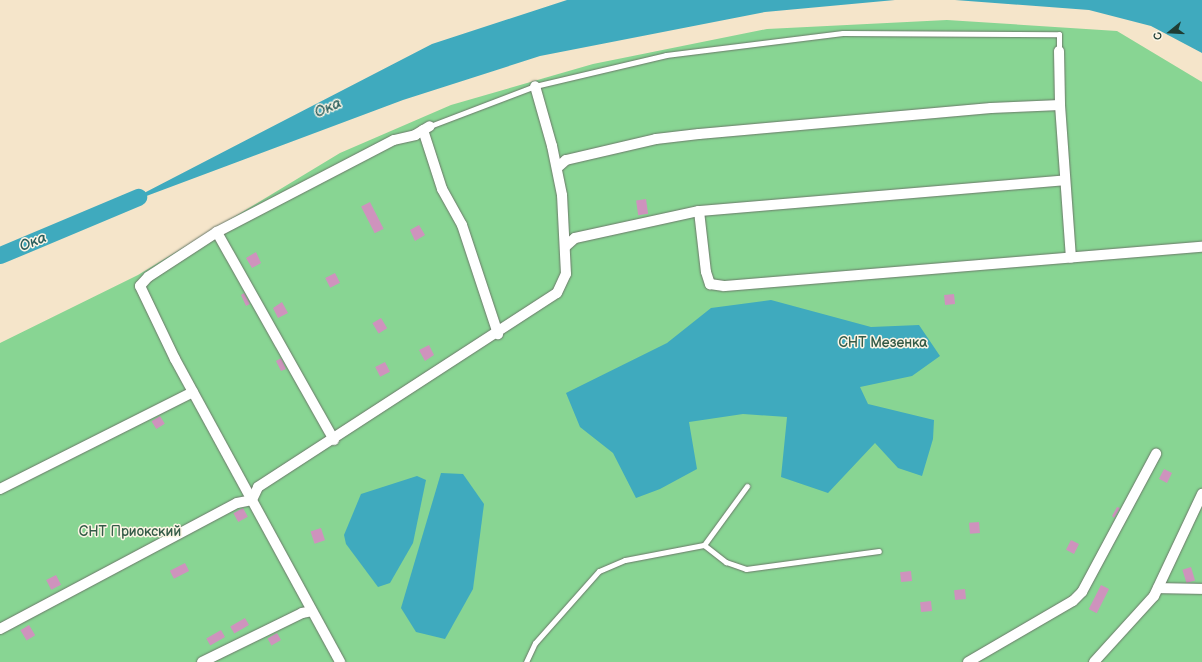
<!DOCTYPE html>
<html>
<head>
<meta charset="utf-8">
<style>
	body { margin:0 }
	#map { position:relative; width:1202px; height:662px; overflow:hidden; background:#f5e5ca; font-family:"Balsamiq Sans",sans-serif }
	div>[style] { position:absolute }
	.green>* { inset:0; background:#88d593 }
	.water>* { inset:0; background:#3faabe }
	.river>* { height:17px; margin:-8.5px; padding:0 8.5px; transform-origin:8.5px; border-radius:8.5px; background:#3faabe }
	.building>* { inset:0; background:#ce93bd; transform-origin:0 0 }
	.roads { filter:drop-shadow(0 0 1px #6a7868) drop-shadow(0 0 1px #6a7868) }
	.service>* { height:5px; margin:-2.5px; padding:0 2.5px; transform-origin:2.5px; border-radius:2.5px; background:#fff }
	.minor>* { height:10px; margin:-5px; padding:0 5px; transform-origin:5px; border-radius:5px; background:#fff }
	span { translate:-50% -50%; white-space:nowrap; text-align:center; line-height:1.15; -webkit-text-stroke:3px #fcf5e5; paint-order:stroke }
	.park-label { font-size:14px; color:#345b47 }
	.water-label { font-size:15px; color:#295e5d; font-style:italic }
	.north { position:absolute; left:1150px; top:12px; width:40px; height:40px; -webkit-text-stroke:3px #fcf5e5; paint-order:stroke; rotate:252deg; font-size:11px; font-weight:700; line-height:16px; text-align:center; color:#1f3d34 }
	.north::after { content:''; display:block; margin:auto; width:14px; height:18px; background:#1f3d34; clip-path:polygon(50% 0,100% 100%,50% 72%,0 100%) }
</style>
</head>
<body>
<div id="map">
	<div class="green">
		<i style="clip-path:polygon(947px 20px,1117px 31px,1202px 82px,1202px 662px,0 662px,0 343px,138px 275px,340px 153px,451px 105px,593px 64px,767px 29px)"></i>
	</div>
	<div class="water">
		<i style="clip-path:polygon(567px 0,895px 0,765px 12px,540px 56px,403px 100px,117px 207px,432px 44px)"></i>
		<i style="clip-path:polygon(955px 0,1202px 0,1202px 53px,1151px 26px,1089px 10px)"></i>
		<i style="clip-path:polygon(771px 300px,871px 327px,919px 325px,940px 356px,912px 376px,860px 387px,868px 404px,934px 420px,933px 439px,922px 476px,898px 468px,875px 443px,828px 493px,781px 477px,787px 417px,743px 414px,689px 422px,697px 469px,660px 489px,636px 498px,613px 453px,580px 427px,566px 393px,667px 343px,711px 308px)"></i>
		<i style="clip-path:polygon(441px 473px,463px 474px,484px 504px,473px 589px,445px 639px,416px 632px,401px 608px)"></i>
		<i style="clip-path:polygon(417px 476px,426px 480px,413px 543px,390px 583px,378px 587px,346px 544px,344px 535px,361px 494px)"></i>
	</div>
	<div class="river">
		<i style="left:0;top:255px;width:150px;rotate:-22.8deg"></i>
	</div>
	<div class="building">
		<i style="left:646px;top:199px;width:15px;height:10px;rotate:82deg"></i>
		<i style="left:370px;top:202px;width:30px;height:10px;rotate:63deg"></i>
		<i style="clip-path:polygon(419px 225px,425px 235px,415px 241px,410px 230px)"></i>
		<i style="clip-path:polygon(256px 252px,261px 263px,252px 268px,246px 258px)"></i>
		<i style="left:335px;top:273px;width:11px;height:11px;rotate:63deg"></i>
		<i style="clip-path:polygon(244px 293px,250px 304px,246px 306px,241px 295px)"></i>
		<i style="left:954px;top:294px;width:10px;height:10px;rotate:84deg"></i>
		<i style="clip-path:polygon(282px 302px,288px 313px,278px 318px,273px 308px)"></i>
		<i style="left:381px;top:318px;width:12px;height:10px;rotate:59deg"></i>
		<i style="clip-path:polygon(429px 345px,434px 355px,425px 361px,419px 350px)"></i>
		<i style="clip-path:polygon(281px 358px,286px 369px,281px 371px,276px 361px)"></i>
		<i style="left:385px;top:362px;width:11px;height:11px;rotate:63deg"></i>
		<i style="left:160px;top:416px;width:9px;height:10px;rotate:58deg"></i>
		<i style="left:1164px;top:469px;width:9px;height:11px;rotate:27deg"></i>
		<i style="clip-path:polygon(1117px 507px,1120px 508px,1114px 518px,1112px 516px)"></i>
		<i style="left:243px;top:508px;width:10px;height:11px;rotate:61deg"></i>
		<i style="left:979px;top:522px;width:11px;height:10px;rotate:85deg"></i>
		<i style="left:321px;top:528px;width:13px;height:11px;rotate:72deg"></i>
		<i style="left:1071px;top:540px;width:9px;height:11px;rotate:27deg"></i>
		<i style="left:185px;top:563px;width:9px;height:17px;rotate:63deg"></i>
		<i style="left:1191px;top:567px;width:14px;height:9px;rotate:73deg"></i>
		<i style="left:911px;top:571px;width:10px;height:11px;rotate:84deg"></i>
		<i style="left:56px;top:575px;width:11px;height:11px;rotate:63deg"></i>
		<i style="left:1101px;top:585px;width:9px;height:27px;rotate:27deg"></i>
		<i style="left:965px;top:589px;width:10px;height:11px;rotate:84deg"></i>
		<i style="left:931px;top:601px;width:10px;height:11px;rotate:84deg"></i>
		<i style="left:245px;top:618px;width:8px;height:17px;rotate:60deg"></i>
		<i style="left:29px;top:625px;width:12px;height:10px;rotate:59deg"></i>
		<i style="left:221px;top:630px;width:8px;height:17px;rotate:60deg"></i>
		<i style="left:277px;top:633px;width:8px;height:11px;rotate:60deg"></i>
	</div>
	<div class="roads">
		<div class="service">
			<i style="left:430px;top:126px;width:112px;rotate:-20.9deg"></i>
			<i style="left:535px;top:86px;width:135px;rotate:-13.3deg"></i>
			<i style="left:666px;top:55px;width:178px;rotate:-7.1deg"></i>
			<i style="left:843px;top:33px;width:216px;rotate:0.3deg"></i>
			<i style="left:1059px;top:34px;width:17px;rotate:90deg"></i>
			<i style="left:704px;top:545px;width:28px;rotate:38deg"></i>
			<i style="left:726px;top:562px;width:21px;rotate:19deg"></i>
			<i style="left:746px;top:569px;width:134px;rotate:-7.7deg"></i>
			<i style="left:526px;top:662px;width:21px;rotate:-65deg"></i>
			<i style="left:535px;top:643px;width:96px;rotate:-48.4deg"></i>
			<i style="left:599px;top:571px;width:28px;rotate:-23deg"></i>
			<i style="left:625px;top:560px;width:80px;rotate:-10.8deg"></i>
			<i style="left:704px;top:545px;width:73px;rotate:-53.9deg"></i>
		</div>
		<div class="minor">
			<i style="left:1059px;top:51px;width:54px;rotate:88.9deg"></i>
			<i style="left:1060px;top:105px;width:153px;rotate:85.9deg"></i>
			<i style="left:423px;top:130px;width:62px;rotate:72.1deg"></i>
			<i style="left:442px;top:189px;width:41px;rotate:60.9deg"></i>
			<i style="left:462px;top:225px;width:115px;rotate:71.7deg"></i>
			<i style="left:557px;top:168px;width:12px;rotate:-42deg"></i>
			<i style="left:566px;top:160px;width:92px;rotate:-13.1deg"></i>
			<i style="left:656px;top:139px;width:43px;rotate:-6.6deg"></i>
			<i style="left:699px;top:134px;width:293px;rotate:-5.1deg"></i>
			<i style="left:991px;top:108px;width:69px;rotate:-2.5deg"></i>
			<i style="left:699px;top:211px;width:61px;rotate:83.5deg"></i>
			<i style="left:706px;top:272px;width:13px;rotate:72deg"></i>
			<i style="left:710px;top:284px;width:14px;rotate:8deg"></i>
			<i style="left:724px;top:286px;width:480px;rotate:-4.7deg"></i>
			<i style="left:217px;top:232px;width:199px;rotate:-27.5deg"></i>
			<i style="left:394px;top:140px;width:22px;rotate:-13deg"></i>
			<i style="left:415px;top:135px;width:17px;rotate:-31deg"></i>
			<i style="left:566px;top:246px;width:12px;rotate:-42deg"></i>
			<i style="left:575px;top:238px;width:127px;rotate:-12.3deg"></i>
			<i style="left:699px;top:211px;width:367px;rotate:-4.8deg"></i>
			<i style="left:334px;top:440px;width:239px;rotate:-119.4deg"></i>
			<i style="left:217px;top:232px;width:82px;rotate:146.9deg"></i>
			<i style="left:148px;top:277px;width:12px;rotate:132deg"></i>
			<i style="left:140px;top:286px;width:81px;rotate:64.4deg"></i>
			<i style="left:175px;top:359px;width:345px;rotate:61.4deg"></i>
			<i style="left:0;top:489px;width:216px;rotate:-26.7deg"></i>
			<i style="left:1158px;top:588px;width:44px;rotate:1.3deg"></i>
			<i style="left:0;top:629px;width:268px;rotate:-28deg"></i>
			<i style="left:237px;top:503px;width:15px;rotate:-11deg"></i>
			<i style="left:252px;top:500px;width:14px;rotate:-65deg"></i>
			<i style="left:258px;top:487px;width:356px;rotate:-33deg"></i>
			<i style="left:557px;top:293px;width:21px;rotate:-65deg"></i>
			<i style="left:566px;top:274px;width:79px;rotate:-92.9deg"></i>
			<i style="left:562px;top:195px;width:50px;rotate:-101.5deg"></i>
			<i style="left:552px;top:146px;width:62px;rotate:-105.8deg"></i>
			<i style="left:202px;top:662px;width:111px;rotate:-26.1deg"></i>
			<i style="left:302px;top:613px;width:10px;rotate:-11deg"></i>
			<i style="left:968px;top:662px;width:121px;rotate:-30.2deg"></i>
			<i style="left:1073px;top:601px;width:13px;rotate:-45deg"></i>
			<i style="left:1082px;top:592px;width:157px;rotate:-61.8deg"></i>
			<i style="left:1094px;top:662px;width:89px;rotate:-47.7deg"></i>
			<i style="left:1154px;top:596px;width:113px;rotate:-64.8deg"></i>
		</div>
	</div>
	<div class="park-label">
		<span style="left:883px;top:343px">СНТ Мезенка</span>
		<span style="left:130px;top:532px">СНТ Приокский</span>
	</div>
	<div class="water-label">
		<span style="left:328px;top:108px;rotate:-25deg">Ока</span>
		<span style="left:33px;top:242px;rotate:-22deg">Ока</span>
	</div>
	<div class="north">С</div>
</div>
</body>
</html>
